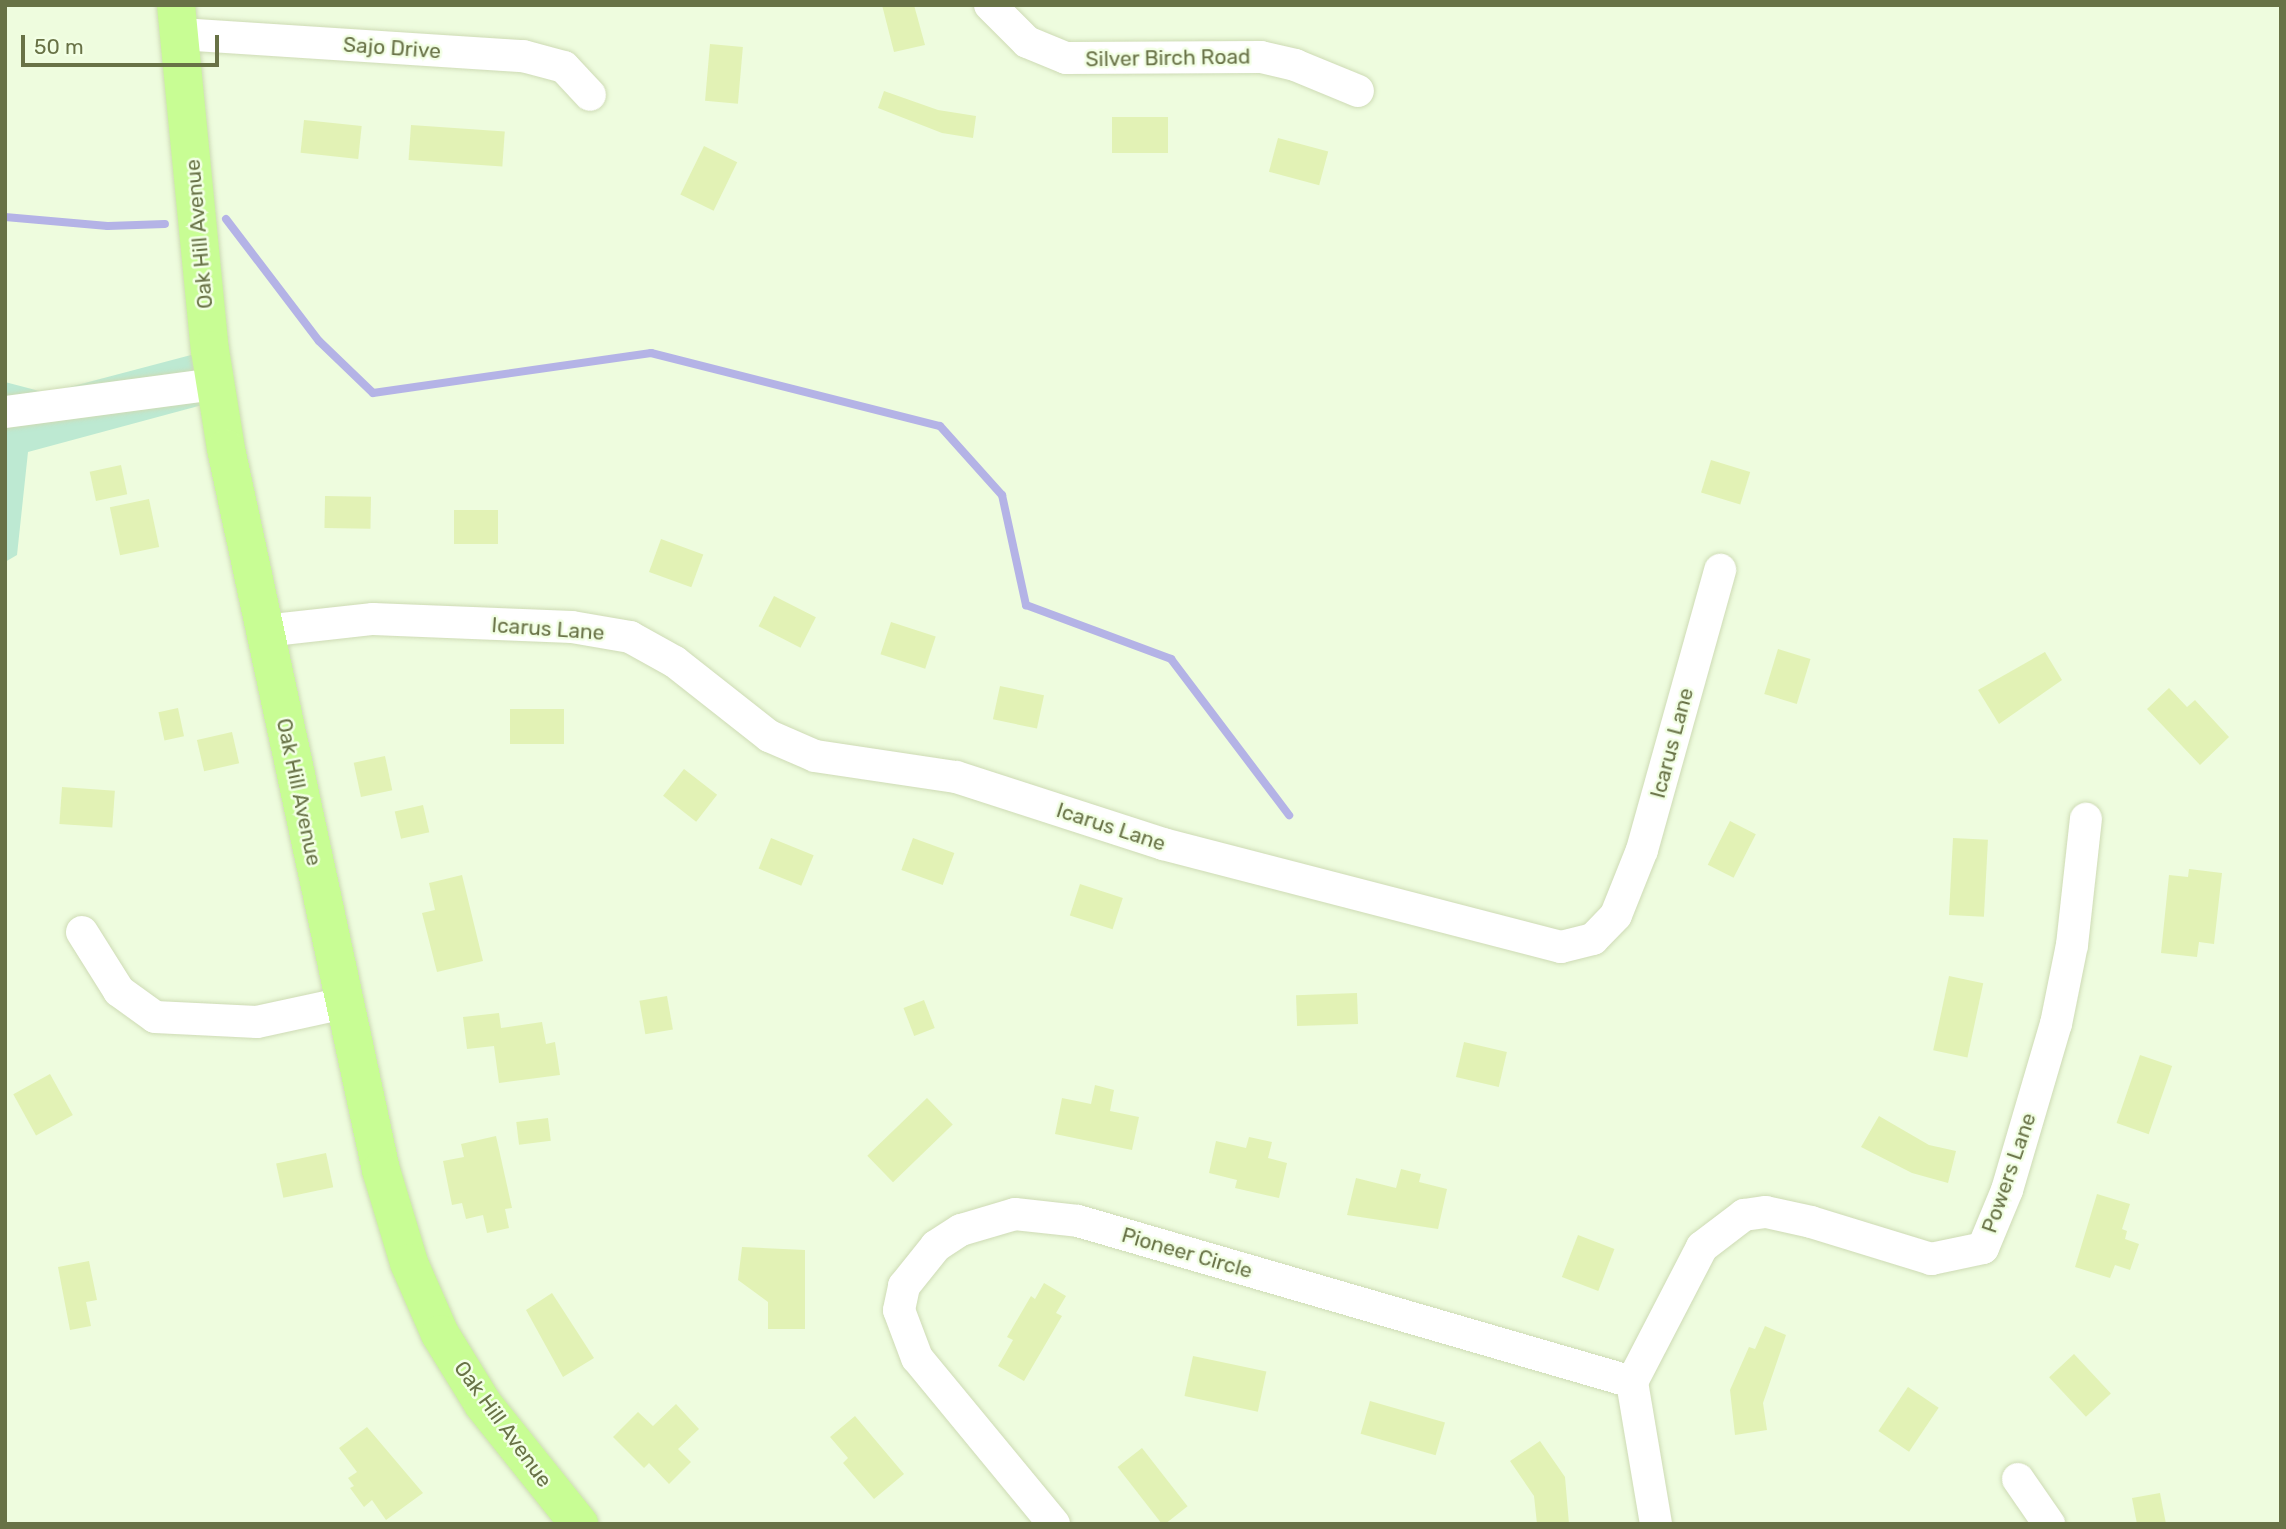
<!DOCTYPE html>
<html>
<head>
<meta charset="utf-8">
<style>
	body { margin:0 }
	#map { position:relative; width:2286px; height:1529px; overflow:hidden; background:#eefcde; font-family:Rubik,sans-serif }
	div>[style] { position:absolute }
	.green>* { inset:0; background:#bde9d2 }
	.stream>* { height:8px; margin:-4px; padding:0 4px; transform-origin:4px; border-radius:4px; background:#b4b3e6 }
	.building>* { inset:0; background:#e2f2b5; transform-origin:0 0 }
	.roads { filter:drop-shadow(0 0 2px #cedbb5) drop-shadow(0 0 2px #cedbb5) }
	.minor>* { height:32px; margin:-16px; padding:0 16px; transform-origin:16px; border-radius:16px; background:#fff }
	.major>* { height:38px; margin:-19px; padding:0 19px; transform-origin:19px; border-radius:19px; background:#c8fd94 }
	span { translate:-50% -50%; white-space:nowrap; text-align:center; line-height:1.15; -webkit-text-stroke:5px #f2ffe4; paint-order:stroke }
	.street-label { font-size:21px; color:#687246 }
	.frame { position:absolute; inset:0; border:7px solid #687246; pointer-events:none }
	.scale { position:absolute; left:21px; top:35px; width:198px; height:32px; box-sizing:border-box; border:4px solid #687246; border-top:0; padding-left:9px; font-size:21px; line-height:24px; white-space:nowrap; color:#687246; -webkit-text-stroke:5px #f2ffe4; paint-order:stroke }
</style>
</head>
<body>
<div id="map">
	<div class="green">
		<i style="clip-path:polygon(210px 350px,217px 401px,28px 452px,17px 555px,5px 562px,5px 382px,47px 393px)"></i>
	</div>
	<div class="stream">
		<i style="left:5px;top:217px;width:103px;rotate:5deg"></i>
		<i style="left:108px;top:226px;width:57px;rotate:-2deg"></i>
		<i style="left:226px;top:219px;width:153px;rotate:52.7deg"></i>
		<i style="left:319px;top:341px;width:75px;rotate:43.9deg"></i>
		<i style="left:373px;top:393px;width:281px;rotate:-8.2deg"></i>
		<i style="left:651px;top:353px;width:298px;rotate:14.2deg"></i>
		<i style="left:940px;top:426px;width:93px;rotate:48.1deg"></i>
		<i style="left:1002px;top:495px;width:113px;rotate:77.7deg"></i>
		<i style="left:1026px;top:605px;width:155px;rotate:20.4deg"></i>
		<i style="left:1171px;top:659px;width:196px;rotate:52.9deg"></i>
	</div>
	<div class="building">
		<i style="clip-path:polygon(882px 5px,914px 5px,925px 45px,894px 52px)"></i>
		<i style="left:710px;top:44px;width:33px;height:57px;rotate:5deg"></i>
		<i style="clip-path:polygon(884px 91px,938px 110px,976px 116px,973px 138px,942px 133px,878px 108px)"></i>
		<i style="left:1112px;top:117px;width:56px;height:36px"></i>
		<i style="left:304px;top:120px;width:58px;height:33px;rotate:6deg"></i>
		<i style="left:411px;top:125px;width:94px;height:35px;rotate:4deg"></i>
		<i style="left:1278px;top:138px;width:52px;height:35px;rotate:15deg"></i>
		<i style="left:704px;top:146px;width:37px;height:54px;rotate:26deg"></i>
		<i style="left:1711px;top:460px;width:41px;height:34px;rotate:17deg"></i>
		<i style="left:121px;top:465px;width:30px;height:32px;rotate:78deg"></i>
		<i style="left:325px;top:496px;width:46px;height:32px;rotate:1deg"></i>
		<i style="left:149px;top:499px;width:49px;height:40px;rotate:78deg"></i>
		<i style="left:454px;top:510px;width:44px;height:34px"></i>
		<i style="left:661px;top:539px;width:45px;height:35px;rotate:20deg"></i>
		<i style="left:774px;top:596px;width:47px;height:34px;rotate:27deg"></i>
		<i style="left:891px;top:622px;width:47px;height:34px;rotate:18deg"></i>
		<i style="left:1778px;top:649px;width:34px;height:47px;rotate:17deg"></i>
		<i style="clip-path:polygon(2045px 652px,2062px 680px,1999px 724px,1978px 690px)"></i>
		<i style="left:1000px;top:686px;width:45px;height:34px;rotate:12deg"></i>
		<i style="clip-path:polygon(2169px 688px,2187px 707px,2195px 700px,2229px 737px,2200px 765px,2147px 709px)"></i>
		<i style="left:178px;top:708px;width:29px;height:20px;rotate:78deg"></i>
		<i style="left:510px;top:709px;width:54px;height:35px"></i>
		<i style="left:232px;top:732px;width:32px;height:36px;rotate:77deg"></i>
		<i style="left:385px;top:756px;width:35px;height:32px;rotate:78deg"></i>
		<i style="left:684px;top:769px;width:42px;height:34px;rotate:38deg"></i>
		<i style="left:62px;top:787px;width:53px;height:37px;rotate:4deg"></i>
		<i style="left:423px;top:805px;width:28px;height:29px;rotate:77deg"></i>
		<i style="left:1730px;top:821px;width:29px;height:49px;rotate:27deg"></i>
		<i style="left:771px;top:838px;width:46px;height:33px;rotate:22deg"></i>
		<i style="left:913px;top:838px;width:44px;height:34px;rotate:20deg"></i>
		<i style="left:1953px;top:838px;width:35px;height:77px;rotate:3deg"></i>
		<i style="clip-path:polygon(2189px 869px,2222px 873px,2214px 944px,2199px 942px,2197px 957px,2161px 953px,2169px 875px,2188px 877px)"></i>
		<i style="clip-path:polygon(462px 875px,483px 961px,437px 972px,422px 913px,435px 910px,429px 883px)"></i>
		<i style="left:1080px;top:884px;width:45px;height:33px;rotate:18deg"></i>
		<i style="left:1949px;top:976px;width:35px;height:76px;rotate:12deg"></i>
		<i style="left:1357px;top:993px;width:31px;height:61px;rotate:88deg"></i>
		<i style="left:667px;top:996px;width:34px;height:28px;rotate:80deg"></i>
		<i style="left:924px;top:1000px;width:30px;height:22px;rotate:69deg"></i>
		<i style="clip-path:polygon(499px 1013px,501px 1028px,542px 1022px,546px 1044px,555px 1042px,560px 1075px,499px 1083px,494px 1046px,467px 1049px,463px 1017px)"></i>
		<i style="left:1464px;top:1042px;width:44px;height:36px;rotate:13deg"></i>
		<i style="left:2140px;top:1055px;width:34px;height:72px;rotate:19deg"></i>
		<i style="left:50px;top:1074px;width:47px;height:42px;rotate:61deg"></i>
		<i style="clip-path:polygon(1095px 1085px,1114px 1090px,1110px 1111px,1139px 1117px,1132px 1150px,1055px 1134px,1062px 1098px,1091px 1104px)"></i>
		<i style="left:927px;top:1098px;width:37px;height:83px;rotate:46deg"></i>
		<i style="clip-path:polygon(1879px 1116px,1929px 1145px,1956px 1151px,1948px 1183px,1912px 1173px,1861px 1147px)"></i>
		<i style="left:548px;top:1118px;width:23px;height:32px;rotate:83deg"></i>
		<i style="clip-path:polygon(496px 1136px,512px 1208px,505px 1209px,509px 1228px,487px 1233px,483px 1215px,466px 1219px,462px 1203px,452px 1205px,443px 1161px,464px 1157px,461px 1144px)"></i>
		<i style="clip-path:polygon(1249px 1137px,1272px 1142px,1268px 1158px,1287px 1163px,1279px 1198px,1235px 1188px,1237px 1180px,1209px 1173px,1216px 1141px,1246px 1148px)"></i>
		<i style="left:326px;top:1153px;width:35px;height:51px;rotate:78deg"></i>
		<i style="clip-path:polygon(1401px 1169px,1421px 1174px,1419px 1182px,1447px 1189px,1438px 1229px,1347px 1215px,1356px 1178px,1396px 1188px)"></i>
		<i style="clip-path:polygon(2097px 1194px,2130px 1204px,2122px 1229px,2127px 1231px,2125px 1239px,2139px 1244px,2130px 1270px,2115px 1265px,2110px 1278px,2075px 1267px)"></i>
		<i style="left:1578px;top:1235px;width:39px;height:45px;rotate:21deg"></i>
		<i style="clip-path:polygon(742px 1247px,805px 1250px,805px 1329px,768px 1329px,768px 1302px,738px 1280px)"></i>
		<i style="clip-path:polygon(89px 1261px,97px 1300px,86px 1302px,91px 1326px,70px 1330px,58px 1267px)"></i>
		<i style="clip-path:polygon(1044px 1283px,1066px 1296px,1056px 1313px,1062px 1316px,1024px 1381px,998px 1366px,1013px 1340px,1007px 1337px,1031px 1296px,1035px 1299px)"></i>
		<i style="clip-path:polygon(552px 1293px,594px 1358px,563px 1377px,526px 1310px)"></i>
		<i style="clip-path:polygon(1765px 1326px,1786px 1335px,1763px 1403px,1767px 1430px,1735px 1435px,1730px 1390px,1749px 1347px,1755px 1349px)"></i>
		<i style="left:2074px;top:1354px;width:54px;height:34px;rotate:47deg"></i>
		<i style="left:1193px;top:1356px;width:75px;height:41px;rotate:12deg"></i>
		<i style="left:1908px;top:1387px;width:37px;height:53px;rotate:34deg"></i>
		<i style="left:1370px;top:1401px;width:78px;height:34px;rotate:16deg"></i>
		<i style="clip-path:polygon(676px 1404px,699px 1429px,678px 1449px,691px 1462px,669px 1484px,649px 1463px,644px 1468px,613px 1437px,638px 1412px,653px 1426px)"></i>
		<i style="clip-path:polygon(855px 1416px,904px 1474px,874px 1499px,843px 1463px,848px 1458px,830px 1437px)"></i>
		<i style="clip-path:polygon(367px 1427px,423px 1493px,386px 1520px,372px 1500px,364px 1507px,350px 1488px,354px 1486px,348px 1478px,357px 1472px,339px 1448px)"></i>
		<i style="clip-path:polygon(1540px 1441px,1565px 1477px,1569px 1524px,1537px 1524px,1534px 1496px,1510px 1461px)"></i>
		<i style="left:1142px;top:1448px;width:74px;height:31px;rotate:52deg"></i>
		<i style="clip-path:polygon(2160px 1493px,2166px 1524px,2137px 1524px,2132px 1498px)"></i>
	</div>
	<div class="roads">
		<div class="minor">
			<i style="left:990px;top:5px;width:52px;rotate:45deg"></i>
			<i style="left:1027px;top:42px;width:42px;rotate:22.3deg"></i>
			<i style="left:1066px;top:58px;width:195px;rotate:-0.3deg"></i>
			<i style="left:1261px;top:57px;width:35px;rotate:13deg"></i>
			<i style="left:1295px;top:65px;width:68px;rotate:22.4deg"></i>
			<i style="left:180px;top:34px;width:344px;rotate:3.7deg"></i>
			<i style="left:523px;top:56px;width:42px;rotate:15deg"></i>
			<i style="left:564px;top:67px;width:38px;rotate:47deg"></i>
			<i style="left:5px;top:412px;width:212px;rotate:-7.6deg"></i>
			<i style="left:264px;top:631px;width:110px;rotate:-6.3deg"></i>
			<i style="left:373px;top:619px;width:199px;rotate:2.3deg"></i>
			<i style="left:572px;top:627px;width:59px;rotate:9.8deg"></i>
			<i style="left:630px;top:637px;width:51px;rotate:29.1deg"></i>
			<i style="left:675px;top:662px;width:120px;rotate:38.2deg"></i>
			<i style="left:769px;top:736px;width:50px;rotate:23.5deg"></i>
			<i style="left:815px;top:756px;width:143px;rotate:8.5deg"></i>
			<i style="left:956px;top:777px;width:218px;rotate:17.9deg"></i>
			<i style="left:1163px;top:844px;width:411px;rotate:14.5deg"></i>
			<i style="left:1561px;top:947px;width:33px;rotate:-14deg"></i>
			<i style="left:1593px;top:939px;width:33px;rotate:-46deg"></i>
			<i style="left:1616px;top:915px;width:70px;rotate:-68.2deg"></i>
			<i style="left:1642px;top:850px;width:291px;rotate:-74.4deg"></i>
			<i style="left:82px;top:932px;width:70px;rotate:57.9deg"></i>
			<i style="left:119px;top:991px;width:44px;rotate:35.8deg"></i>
			<i style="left:155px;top:1017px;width:102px;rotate:2.8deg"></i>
			<i style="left:257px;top:1022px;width:90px;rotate:-12.2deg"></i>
			<i style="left:1632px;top:1382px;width:152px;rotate:-62.6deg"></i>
			<i style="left:1702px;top:1247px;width:53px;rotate:-37.3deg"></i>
			<i style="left:1744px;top:1215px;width:22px;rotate:-8deg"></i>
			<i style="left:1766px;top:1212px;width:46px;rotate:12.5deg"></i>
			<i style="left:1811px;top:1222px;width:126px;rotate:17.1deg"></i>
			<i style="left:1931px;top:1259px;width:53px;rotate:-11.9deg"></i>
			<i style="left:1983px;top:1248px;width:63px;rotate:-67.5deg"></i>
			<i style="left:2007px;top:1190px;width:173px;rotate:-73.6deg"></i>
			<i style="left:2056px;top:1024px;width:81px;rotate:-78.6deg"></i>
			<i style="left:2072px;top:945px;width:127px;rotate:-83.7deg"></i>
			<i style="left:2018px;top:1479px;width:55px;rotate:55.4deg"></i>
			<i style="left:1054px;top:1524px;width:215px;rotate:-129.5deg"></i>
			<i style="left:917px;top:1358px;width:51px;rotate:-110.6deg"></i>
			<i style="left:899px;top:1310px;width:25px;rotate:-78deg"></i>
			<i style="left:904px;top:1286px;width:51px;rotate:-51.3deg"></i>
			<i style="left:936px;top:1246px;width:30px;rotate:-33deg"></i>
			<i style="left:961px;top:1230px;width:56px;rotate:-16.5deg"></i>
			<i style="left:1015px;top:1214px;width:63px;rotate:6.3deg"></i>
			<i style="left:1078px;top:1221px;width:577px;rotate:16.2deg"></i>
			<i style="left:1632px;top:1382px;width:144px;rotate:80.4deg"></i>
		</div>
		<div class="major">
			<i style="left:176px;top:5px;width:347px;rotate:84.4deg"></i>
			<i style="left:210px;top:350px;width:100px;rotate:80.8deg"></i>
			<i style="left:226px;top:449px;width:737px;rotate:77.87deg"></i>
			<i style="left:381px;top:1170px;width:97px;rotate:73.2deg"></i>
			<i style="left:409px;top:1263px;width:77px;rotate:66.4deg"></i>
			<i style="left:440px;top:1334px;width:82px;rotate:58.4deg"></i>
			<i style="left:483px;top:1404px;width:154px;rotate:51.3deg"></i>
		</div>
	</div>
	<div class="street-label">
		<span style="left:392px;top:48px;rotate:4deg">Sajo Drive</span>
		<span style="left:1168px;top:58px;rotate:-1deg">Silver Birch Road</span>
		<span style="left:199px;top:234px;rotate:-95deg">Oak Hill Avenue</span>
		<span style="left:548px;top:629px;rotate:4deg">Icarus Lane</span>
		<span style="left:1672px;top:743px;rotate:-75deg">Icarus Lane</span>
		<span style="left:299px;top:792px;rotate:78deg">Oak Hill Avenue</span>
		<span style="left:1111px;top:827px;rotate:18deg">Icarus Lane</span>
		<span style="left:2009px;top:1173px;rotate:-71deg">Powers Lane</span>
		<span style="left:1187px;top:1253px;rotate:16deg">Pioneer Circle</span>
		<span style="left:503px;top:1424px;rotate:54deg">Oak Hill Avenue</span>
	</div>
	<div class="frame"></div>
	<div class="scale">50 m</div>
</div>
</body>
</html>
